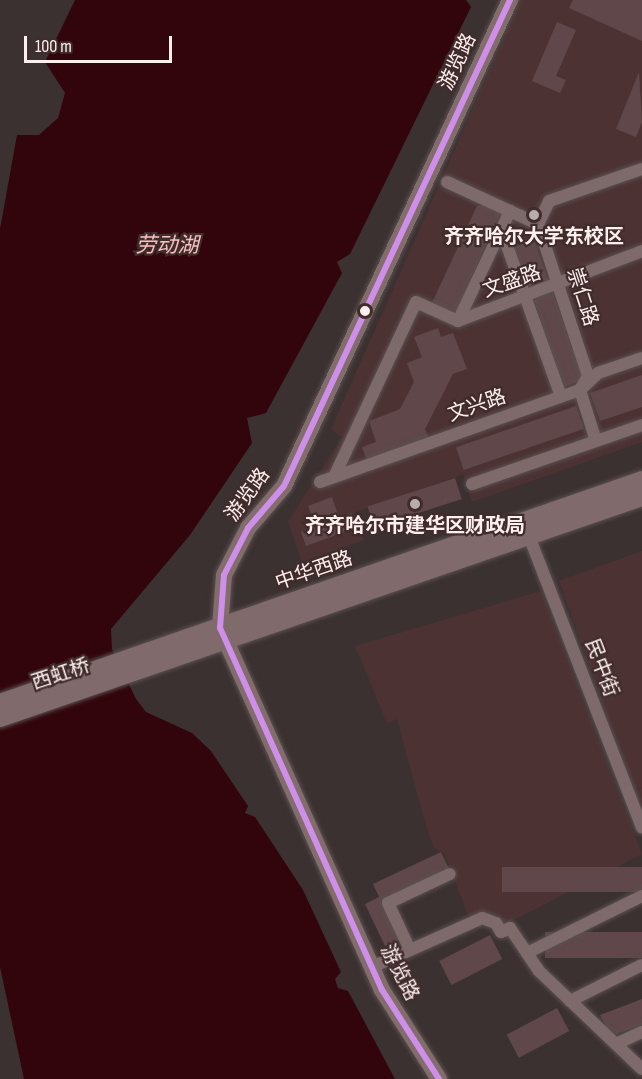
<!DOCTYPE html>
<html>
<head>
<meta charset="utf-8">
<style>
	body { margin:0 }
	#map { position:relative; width:642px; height:1079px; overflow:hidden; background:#3c3131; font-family:"Sofia Sans Condensed","Noto Sans SC",sans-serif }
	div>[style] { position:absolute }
	.built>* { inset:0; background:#4c3233 }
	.water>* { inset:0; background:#32050c }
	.building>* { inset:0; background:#60484a; transform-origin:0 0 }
	.roads { filter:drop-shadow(0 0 2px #5a5050) drop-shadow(0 0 2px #5a5050) }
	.street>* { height:12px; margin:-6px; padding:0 6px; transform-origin:6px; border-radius:6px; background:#7f6a6b }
	.secondary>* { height:16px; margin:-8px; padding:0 8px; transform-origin:8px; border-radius:8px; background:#836c6c }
	.primary>* { height:18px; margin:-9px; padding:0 9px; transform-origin:9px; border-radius:9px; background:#806a6b }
	.bus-1>* { height:6px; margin:-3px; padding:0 3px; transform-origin:3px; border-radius:3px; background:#ce8fe9 }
	.dots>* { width:16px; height:16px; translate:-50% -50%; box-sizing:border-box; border:3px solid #412c2c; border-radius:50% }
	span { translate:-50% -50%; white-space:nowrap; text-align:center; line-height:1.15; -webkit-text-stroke:4.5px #412c2c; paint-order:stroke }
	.street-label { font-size:20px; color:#fdefee }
	.poi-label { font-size:20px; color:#fdefee; font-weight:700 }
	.water-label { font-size:21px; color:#f8c0c1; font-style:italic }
	.scale { position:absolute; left:24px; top:36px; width:148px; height:27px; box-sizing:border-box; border:3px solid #fdefee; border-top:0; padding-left:8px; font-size:18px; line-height:21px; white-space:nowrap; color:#fdefee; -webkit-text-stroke:4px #412c2c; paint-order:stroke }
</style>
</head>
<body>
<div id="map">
	<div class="built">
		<i style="clip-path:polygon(521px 0,642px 0,642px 442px,472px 502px,463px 474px,355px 512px,364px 540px,302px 562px,288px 522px,342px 437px,331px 429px)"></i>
		<i style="clip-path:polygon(642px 551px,642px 814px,559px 581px)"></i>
		<i style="clip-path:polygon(541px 591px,642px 854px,504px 925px,497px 914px,469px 917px,444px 853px,434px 848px,427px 829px,397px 719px,387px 723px,355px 646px)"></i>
	</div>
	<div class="water">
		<i style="clip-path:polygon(75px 0,466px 0,471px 7px,350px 254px,337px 262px,342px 273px,266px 413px,247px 418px,252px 443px,190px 535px,111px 629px,112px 649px,136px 699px,146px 712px,192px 733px,211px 751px,248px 806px,245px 813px,255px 817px,303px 890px,341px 972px,335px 979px,338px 988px,348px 991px,395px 1079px,24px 1079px,0 967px,0 229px,17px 135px,39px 135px,58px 118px,65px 93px,45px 62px)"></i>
	</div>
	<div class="building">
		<i style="clip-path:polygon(573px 0,642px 0,642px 41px,569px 8px)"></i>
		<i style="clip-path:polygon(557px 22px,576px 30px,556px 76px,566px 80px,560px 93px,532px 81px)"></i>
		<i style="clip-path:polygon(639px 72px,642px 122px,636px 137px,616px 129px)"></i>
		<i style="clip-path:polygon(485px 205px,501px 212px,454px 316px,432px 303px,477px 206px)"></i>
		<i style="left:534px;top:239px;width:49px;height:22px;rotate:71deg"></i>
		<i style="left:553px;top:292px;width:93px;height:21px;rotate:71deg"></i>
		<i style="clip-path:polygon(438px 328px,441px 337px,453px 333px,467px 369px,453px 374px,425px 429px,429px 438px,367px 461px,362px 447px,376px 442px,369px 421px,400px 409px,414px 382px,407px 363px,422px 357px,414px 337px)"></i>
		<i style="clip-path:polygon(642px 375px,642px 407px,600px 421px,590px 393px)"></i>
		<i style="left:576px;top:406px;width:24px;height:127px;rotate:71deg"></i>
		<i style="left:455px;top:478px;width:22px;height:92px;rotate:72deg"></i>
		<i style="clip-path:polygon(332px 497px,339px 518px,352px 513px,358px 527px,306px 546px,301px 532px,316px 527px,308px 506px)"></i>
		<i style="clip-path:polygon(441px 852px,449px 869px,383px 900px,401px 939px,385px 946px,365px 904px,379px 897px,373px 884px)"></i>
		<i style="left:642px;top:867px;width:25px;height:140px;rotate:90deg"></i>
		<i style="left:642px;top:932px;width:26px;height:97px;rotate:90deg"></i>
		<i style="left:490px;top:935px;width:27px;height:57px;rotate:63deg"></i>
		<i style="clip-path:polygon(642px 999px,642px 1025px,611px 1036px,600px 1015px)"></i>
		<i style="left:557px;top:1008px;width:26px;height:57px;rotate:62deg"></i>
	</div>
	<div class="roads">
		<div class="street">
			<i style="left:447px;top:182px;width:100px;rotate:24.8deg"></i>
			<i style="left:538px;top:224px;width:160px;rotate:71.8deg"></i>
			<i style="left:588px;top:376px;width:16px;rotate:120deg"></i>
			<i style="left:580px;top:390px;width:53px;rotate:72.6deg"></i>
			<i style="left:538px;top:224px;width:25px;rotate:-64deg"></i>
			<i style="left:549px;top:201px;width:98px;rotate:-19deg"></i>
			<i style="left:501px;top:229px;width:178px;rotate:70.3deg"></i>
			<i style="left:458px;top:321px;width:197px;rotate:-20.8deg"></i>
			<i style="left:458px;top:321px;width:122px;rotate:-64.7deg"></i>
			<i style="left:334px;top:477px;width:193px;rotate:-64.9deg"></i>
			<i style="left:416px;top:302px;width:46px;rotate:24.3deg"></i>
			<i style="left:320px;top:482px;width:276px;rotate:-19.5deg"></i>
			<i style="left:580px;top:390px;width:25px;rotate:-43deg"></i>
			<i style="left:598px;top:373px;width:46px;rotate:-18.8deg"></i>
			<i style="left:472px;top:484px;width:180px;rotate:-19.1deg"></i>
			<i style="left:527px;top:531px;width:318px;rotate:68.8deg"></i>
			<i style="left:410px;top:950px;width:52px;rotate:-115.1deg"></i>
			<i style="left:388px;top:903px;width:68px;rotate:-25.1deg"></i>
			<i style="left:527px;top:953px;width:128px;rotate:-26.4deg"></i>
			<i style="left:372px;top:967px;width:120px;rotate:-24deg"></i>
			<i style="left:482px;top:918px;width:15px;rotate:20deg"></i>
			<i style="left:496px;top:923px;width:10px;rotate:61deg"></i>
			<i style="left:501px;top:932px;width:10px;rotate:-24deg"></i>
			<i style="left:510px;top:928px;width:52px;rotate:56deg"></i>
			<i style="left:539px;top:971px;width:142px;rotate:43.6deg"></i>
			<i style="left:570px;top:1001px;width:80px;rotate:-26.6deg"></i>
			<i style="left:616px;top:1044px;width:29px;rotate:-25deg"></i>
		</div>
		<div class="secondary">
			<i style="left:439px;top:1079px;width:106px;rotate:-122.6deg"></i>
			<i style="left:382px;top:990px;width:397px;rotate:-114.1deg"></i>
			<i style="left:220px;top:628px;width:53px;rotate:-85.7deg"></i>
			<i style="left:224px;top:575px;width:53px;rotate:-62.9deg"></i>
			<i style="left:248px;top:528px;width:55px;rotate:-49.4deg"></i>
			<i style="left:284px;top:486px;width:536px;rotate:-65.06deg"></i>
		</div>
		<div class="primary">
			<i style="left:0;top:703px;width:680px;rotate:-19.15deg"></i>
			<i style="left:0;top:718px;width:679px;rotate:-19deg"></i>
		</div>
	</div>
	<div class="bus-1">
		<i style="left:439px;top:1079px;width:106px;rotate:-122.6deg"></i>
		<i style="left:382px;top:990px;width:397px;rotate:-114.1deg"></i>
		<i style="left:220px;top:628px;width:53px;rotate:-85.7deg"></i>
		<i style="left:224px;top:575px;width:53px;rotate:-62.9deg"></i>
		<i style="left:248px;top:528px;width:55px;rotate:-49.4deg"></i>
		<i style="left:284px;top:486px;width:536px;rotate:-65.06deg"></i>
	</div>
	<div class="dots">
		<i style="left:534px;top:215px;background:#b9acac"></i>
		<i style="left:365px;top:311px;background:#fdefee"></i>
		<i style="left:415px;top:504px;background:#b9acac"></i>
	</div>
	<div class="street-label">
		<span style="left:458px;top:62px;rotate:-65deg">游览路</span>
		<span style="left:512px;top:282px;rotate:-19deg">文盛路</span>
		<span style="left:582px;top:297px;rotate:72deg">崇仁路</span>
		<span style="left:477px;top:406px;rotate:-19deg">文兴路</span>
		<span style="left:248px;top:495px;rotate:-54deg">游览路</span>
		<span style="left:314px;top:571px;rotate:-19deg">中华西路</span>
		<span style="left:601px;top:668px;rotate:69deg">民中街</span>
		<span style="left:61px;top:675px;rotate:-18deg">西虹桥</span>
		<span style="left:399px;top:973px;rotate:63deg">游览路</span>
	</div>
	<div class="poi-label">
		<span style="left:534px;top:237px">齐齐哈尔大学东校区</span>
		<span style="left:415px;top:526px">齐齐哈尔市建华区财政局</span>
	</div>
	<div class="water-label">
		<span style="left:167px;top:246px">劳动湖</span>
	</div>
	<div class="scale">100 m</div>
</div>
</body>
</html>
